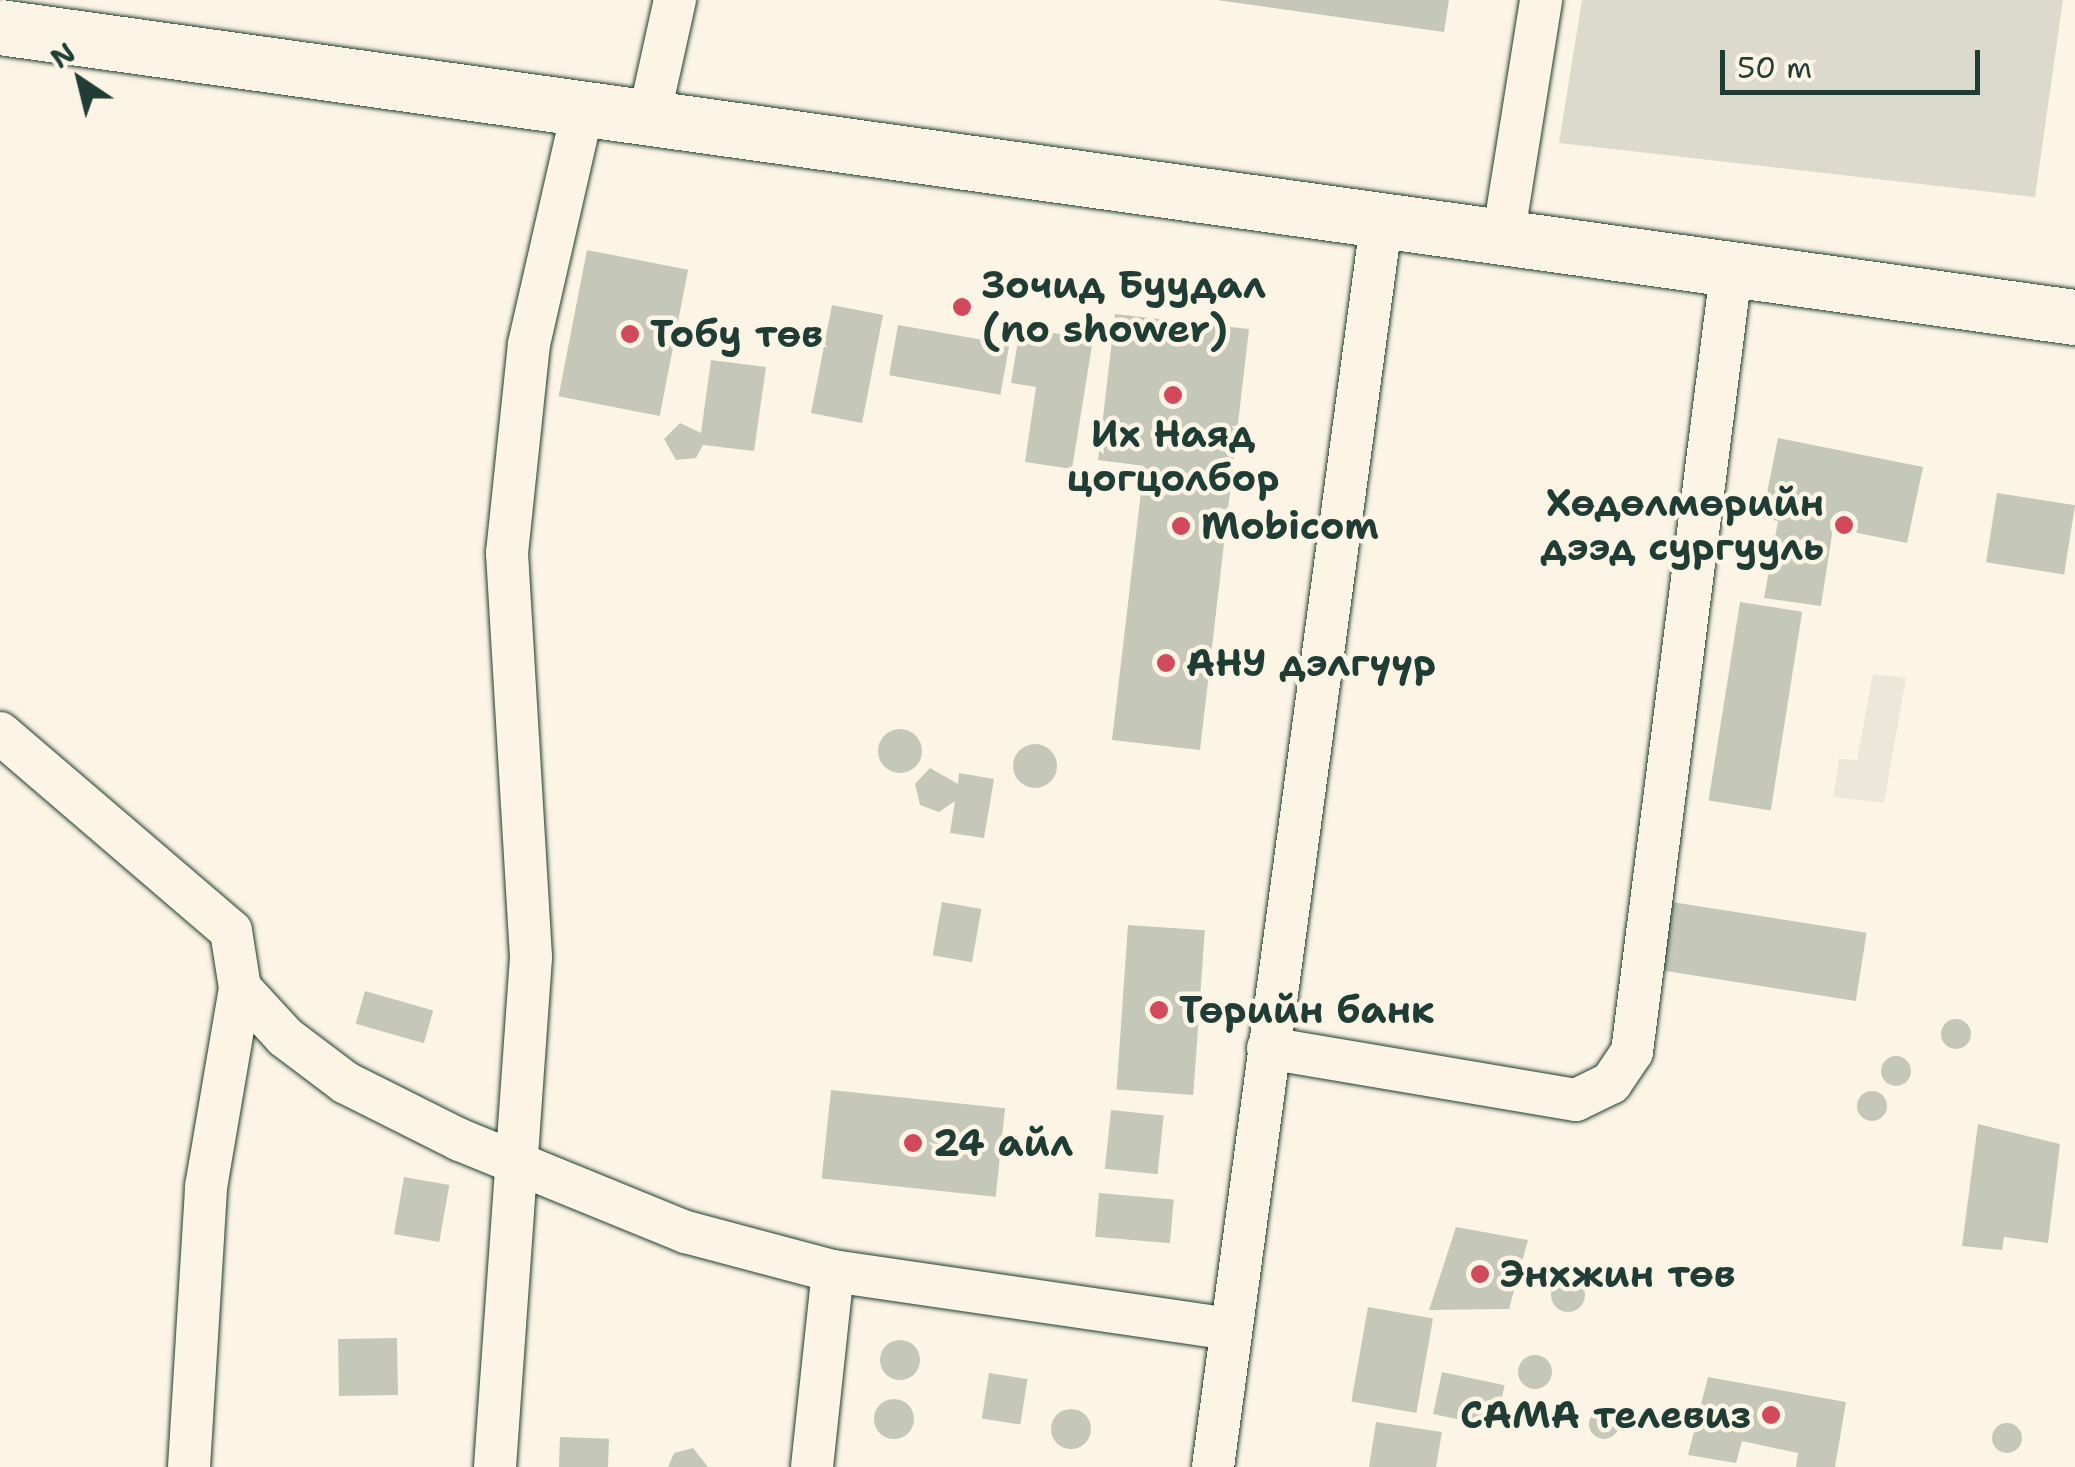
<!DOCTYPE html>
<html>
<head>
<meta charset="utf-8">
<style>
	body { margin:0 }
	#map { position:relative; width:2075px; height:1467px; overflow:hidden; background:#fcf5e5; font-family:"Shantell Sans",sans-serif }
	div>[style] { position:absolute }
	.built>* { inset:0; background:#ece7d8 }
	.green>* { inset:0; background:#dcdacc }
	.building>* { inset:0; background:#c5c7b9; transform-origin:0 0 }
	.round { border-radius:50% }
	.roads { filter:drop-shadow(0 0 2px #1f3d34) drop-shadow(0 0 2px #1f3d34) }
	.minor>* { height:42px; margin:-21px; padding:0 21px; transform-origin:21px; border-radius:21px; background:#fcf5e5 }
	.highway>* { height:55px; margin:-27.5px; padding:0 27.5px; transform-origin:27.5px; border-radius:27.5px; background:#fcf5e5 }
	.dots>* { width:28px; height:28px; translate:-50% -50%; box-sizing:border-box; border:5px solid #fcf5e5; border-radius:50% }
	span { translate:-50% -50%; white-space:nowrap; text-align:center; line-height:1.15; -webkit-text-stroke:9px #fcf5e5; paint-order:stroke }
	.poi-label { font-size:38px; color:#1f3d34; font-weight:700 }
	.left { translate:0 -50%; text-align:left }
	.right { translate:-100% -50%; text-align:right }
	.north { position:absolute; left:30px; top:30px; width:100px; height:100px; -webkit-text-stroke:8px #fcf5e5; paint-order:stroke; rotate:325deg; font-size:28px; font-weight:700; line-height:40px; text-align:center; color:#1f3d34 }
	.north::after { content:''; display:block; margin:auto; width:35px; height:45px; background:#1f3d34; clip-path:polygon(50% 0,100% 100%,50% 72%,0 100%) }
	.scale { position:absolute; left:1720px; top:50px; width:260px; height:45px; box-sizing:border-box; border:5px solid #1f3d34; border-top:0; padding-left:12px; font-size:30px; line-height:35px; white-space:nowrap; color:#1f3d34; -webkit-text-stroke:8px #fcf5e5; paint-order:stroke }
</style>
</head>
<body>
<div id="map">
	<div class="built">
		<i style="clip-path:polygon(1873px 674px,1906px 678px,1884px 803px,1833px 797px,1839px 759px,1857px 760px)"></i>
	</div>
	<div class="green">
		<i style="clip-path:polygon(1582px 0,2063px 0,2035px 197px,1559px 143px)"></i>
	</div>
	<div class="building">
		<i style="clip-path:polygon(1217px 0,1449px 0,1444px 32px)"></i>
		<i style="left:587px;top:250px;width:103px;height:149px;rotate:11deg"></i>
		<i style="left:832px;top:305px;width:52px;height:110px;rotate:11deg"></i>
		<i style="clip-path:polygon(1115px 314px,1249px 329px,1200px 750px,1112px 740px,1144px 466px,1098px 460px)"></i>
		<i style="left:898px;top:325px;width:113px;height:51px;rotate:10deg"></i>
		<i style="clip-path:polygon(1020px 328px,1093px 339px,1072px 469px,1025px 462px,1036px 387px,1011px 383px)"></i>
		<i style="clip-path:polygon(711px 360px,766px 367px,754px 451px,703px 445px,696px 458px,676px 460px,664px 439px,680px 423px,701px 433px)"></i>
		<i style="clip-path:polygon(1778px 438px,1923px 467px,1907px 543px,1833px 528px,1821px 606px,1764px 598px,1778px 521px,1762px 518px)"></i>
		<i style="left:1997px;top:493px;width:79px;height:70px;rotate:9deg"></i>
		<i style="left:1740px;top:602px;width:63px;height:201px;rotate:9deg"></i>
		<i class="round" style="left:878px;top:729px;width:44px;height:44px"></i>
		<i class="round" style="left:1013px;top:744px;width:44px;height:44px"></i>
		<i style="clip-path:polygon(930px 768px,958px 784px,959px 773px,994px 779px,984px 838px,950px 833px,955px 801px,939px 812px,920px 805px,915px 784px)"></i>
		<i style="left:942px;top:902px;width:40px;height:54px;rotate:10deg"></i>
		<i style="left:1672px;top:902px;width:197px;height:69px;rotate:9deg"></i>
		<i style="left:1128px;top:925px;width:77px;height:165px;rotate:4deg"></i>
		<i style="left:365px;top:991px;width:71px;height:34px;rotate:16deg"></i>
		<i class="round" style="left:1941px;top:1019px;width:30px;height:30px"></i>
		<i class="round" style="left:1881px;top:1056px;width:30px;height:30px"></i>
		<i style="left:831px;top:1090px;width:175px;height:89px;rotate:6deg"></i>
		<i class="round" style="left:1857px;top:1091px;width:30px;height:30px"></i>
		<i style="left:1111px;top:1110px;width:53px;height:59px;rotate:6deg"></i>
		<i style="clip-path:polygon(1978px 1124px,2060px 1144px,2048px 1243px,2004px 1237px,2002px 1250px,1962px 1246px)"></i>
		<i style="left:404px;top:1177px;width:46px;height:58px;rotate:10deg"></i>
		<i style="left:1099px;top:1193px;width:75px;height:44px;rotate:5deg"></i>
		<i style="clip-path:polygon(1456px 1227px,1528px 1240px,1509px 1309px,1429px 1310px)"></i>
		<i class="round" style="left:1551px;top:1278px;width:34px;height:34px"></i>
		<i style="left:1368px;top:1307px;width:66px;height:96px;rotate:10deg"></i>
		<i style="left:397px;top:1338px;width:57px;height:59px;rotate:89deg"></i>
		<i class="round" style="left:880px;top:1340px;width:40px;height:40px"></i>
		<i class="round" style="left:1518px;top:1355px;width:34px;height:34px"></i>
		<i style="left:1442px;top:1372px;width:64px;height:43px;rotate:12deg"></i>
		<i style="left:989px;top:1373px;width:39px;height:46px;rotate:9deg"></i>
		<i style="clip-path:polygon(1708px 1377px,1846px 1402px,1835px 1467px,1796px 1467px,1798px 1453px,1742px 1441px,1736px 1463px,1688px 1455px)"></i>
		<i class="round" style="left:874px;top:1399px;width:40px;height:40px"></i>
		<i class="round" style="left:1589px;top:1409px;width:30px;height:30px"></i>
		<i class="round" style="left:1051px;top:1409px;width:40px;height:40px"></i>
		<i style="clip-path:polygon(1376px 1422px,1442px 1432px,1436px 1467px,1369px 1467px)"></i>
		<i class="round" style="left:1992px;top:1423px;width:30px;height:30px"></i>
		<i style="left:560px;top:1437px;width:49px;height:30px;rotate:2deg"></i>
		<i style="clip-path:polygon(693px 1448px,708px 1467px,668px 1467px,674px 1453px)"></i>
	</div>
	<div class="roads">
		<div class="minor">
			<i style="left:649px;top:117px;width:120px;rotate:-77.5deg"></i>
			<i style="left:1503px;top:238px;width:241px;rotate:-80.9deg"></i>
			<i style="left:0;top:733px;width:304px;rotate:40.6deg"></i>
			<i style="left:231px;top:931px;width:58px;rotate:81deg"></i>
			<i style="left:240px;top:988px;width:67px;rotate:47.4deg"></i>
			<i style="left:285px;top:1037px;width:76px;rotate:37deg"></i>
			<i style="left:346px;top:1083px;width:127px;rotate:26.6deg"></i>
			<i style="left:460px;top:1140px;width:244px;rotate:22.2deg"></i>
			<i style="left:686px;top:1232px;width:152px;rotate:14.9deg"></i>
			<i style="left:833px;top:1271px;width:401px;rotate:8.3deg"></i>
			<i style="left:1268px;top:1048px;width:312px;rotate:9.6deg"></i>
			<i style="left:1576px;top:1100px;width:39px;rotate:-26deg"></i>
			<i style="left:1611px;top:1083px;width:37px;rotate:-56deg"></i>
			<i style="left:1632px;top:1052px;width:785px;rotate:-82.76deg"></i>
			<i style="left:189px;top:1467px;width:281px;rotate:-86.5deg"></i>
			<i style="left:206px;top:1187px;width:202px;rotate:-80.3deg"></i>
			<i style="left:495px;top:1467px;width:511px;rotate:-85.96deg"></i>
			<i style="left:531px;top:957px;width:405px;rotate:-93.4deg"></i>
			<i style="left:507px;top:553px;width:210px;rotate:-84deg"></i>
			<i style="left:529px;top:344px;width:242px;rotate:-77.1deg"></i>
			<i style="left:812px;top:1467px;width:197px;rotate:-83.9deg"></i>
			<i style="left:1213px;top:1467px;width:1254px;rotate:-82.3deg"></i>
		</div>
		<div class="highway">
			<i style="left:0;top:27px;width:2095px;rotate:7.96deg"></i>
		</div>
	</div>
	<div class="dots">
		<i style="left:962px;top:307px;background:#d1495b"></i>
		<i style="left:630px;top:334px;background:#d1495b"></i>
		<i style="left:1173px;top:395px;background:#d1495b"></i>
		<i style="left:1844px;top:525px;background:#d1495b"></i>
		<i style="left:1181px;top:526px;background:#d1495b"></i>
		<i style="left:1166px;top:663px;background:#d1495b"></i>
		<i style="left:1159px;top:1010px;background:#d1495b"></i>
		<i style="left:913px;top:1143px;background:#d1495b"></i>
		<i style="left:1480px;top:1274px;background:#d1495b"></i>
		<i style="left:1771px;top:1415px;background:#d1495b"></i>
	</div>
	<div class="poi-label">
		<span class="left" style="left:982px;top:307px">Зочид Буудал<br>(no shower)</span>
		<span class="left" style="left:650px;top:334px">Тобу төв</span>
		<span style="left:1173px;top:456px">Их Наяд<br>цогцолбор</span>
		<span class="right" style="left:1824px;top:525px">Хөдөлмөрийн<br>дээд сургууль</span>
		<span class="left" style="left:1201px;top:526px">Mobicom</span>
		<span class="left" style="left:1186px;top:663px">АНУ дэлгүүр</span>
		<span class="left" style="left:1179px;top:1010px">Төрийн банк</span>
		<span class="left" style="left:933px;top:1143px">24 айл</span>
		<span class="left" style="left:1500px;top:1274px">Энхжин төв</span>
		<span class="right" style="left:1751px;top:1415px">САМА телевиз</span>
	</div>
	<div class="north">N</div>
	<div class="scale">50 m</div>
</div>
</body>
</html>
